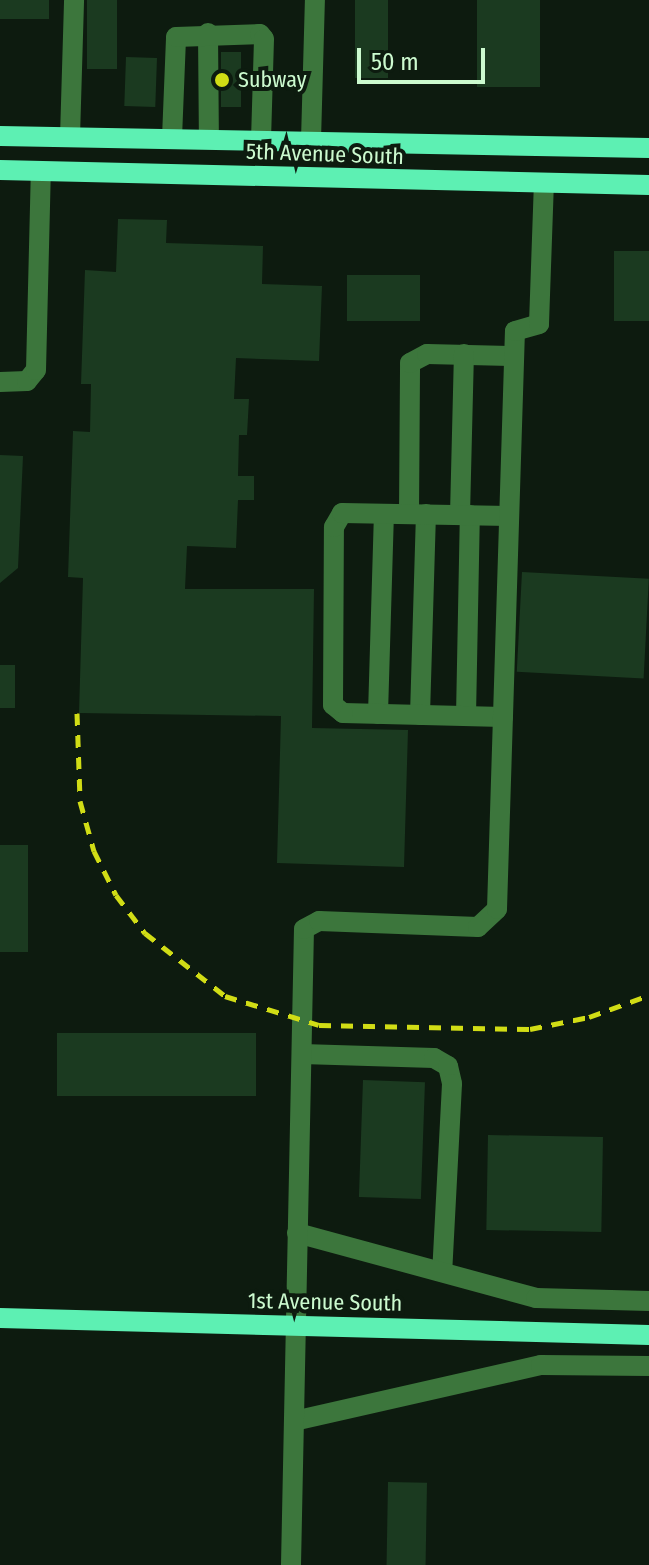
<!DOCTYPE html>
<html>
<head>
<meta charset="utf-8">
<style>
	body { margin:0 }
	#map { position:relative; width:649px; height:1565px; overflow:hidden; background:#0d1b0f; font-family:"Fira Sans Condensed",sans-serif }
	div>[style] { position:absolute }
	.building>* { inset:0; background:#1b3a20; transform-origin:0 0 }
	.minor>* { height:20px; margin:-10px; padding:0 10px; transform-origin:10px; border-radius:10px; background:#3c763c }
	.major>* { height:20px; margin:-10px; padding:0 10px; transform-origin:10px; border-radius:10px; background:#5df0b3 }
	.rail>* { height:5px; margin-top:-2.5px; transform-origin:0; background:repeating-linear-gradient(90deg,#d1dd15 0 12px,transparent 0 22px) }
	.dots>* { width:22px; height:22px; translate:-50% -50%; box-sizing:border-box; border:4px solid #0d1b0f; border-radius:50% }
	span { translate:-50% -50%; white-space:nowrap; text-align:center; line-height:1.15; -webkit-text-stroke:8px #0d1b0f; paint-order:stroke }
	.poi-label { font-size:22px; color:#ccfacf }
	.left { translate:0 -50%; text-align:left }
	.street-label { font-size:22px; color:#ccfacf }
	.scale { position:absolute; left:357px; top:48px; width:128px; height:36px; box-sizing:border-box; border:4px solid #ccfacf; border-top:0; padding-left:10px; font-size:24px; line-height:28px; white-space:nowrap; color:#ccfacf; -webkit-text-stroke:6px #0d1b0f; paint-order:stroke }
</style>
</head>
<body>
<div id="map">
	<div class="building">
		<i style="left:0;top:0;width:49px;height:19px"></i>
		<i style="left:87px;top:0;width:30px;height:69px"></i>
		<i style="left:355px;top:0;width:33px;height:78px"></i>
		<i style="left:477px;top:0;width:63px;height:87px"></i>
		<i style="left:221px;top:52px;width:20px;height:55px"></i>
		<i style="left:126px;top:57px;width:31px;height:49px;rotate:2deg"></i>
		<i style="clip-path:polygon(118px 219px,167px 220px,166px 243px,263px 246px,262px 284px,322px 286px,319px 361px,236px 358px,234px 399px,249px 399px,247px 435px,239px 435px,238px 476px,254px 476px,254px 500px,238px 500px,236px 548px,187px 546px,185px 589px,314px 589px,312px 728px,408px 730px,404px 867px,277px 863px,281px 716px,79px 713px,83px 578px,68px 577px,73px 431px,90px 432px,91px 384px,81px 384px,85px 270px,116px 272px)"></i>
		<i style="left:614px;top:251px;width:35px;height:70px"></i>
		<i style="left:347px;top:275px;width:73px;height:46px"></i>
		<i style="clip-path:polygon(0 455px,23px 456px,18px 568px,0 583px)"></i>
		<i style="left:522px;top:572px;width:127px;height:100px;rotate:3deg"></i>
		<i style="left:0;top:665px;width:15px;height:43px"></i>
		<i style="left:0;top:845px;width:28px;height:107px"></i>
		<i style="left:57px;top:1033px;width:199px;height:63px"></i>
		<i style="left:363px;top:1080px;width:62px;height:117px;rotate:2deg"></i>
		<i style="left:488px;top:1135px;width:115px;height:95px;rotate:1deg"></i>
		<i style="left:388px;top:1482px;width:39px;height:83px;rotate:1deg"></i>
	</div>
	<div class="minor">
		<i style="left:208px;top:33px;width:105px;rotate:89.5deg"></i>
		<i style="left:70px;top:137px;width:137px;rotate:-88.3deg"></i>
		<i style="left:172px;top:138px;width:101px;rotate:-87.7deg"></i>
		<i style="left:176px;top:37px;width:84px;rotate:-2deg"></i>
		<i style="left:260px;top:34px;width:6px;rotate:51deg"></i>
		<i style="left:264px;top:39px;width:101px;rotate:91.7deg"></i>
		<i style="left:311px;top:140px;width:140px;rotate:-88.4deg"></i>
		<i style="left:0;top:382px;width:27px;rotate:-2deg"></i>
		<i style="left:27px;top:381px;width:14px;rotate:-51deg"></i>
		<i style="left:36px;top:370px;width:198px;rotate:-88.6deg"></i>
		<i style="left:409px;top:514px;width:151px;rotate:-89.6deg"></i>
		<i style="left:410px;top:363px;width:19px;rotate:-28deg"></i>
		<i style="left:427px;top:354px;width:87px;rotate:1.3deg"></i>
		<i style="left:460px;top:515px;width:161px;rotate:-88.6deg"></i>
		<i style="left:378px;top:714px;width:200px;rotate:-88.3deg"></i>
		<i style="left:420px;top:715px;width:201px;rotate:-88.3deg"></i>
		<i style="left:466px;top:716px;width:201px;rotate:-88.9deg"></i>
		<i style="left:503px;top:717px;width:160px;rotate:-178.6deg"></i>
		<i style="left:343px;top:713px;width:13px;rotate:-141deg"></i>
		<i style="left:333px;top:705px;width:178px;rotate:-89.7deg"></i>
		<i style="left:334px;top:527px;width:16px;rotate:-60deg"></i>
		<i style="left:342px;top:513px;width:167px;rotate:1deg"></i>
		<i style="left:302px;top:1054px;width:132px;rotate:1.7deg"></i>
		<i style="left:434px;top:1058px;width:16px;rotate:30deg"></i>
		<i style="left:448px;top:1066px;width:18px;rotate:77deg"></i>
		<i style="left:452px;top:1084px;width:188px;rotate:93deg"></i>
		<i style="left:297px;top:1233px;width:248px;rotate:15.2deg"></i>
		<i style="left:536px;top:1298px;width:113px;rotate:1.5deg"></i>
		<i style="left:294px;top:1421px;width:253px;rotate:-12.8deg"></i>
		<i style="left:541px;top:1365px;width:108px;rotate:0.5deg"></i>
		<i style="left:291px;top:1565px;width:636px;rotate:-88.83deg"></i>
		<i style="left:304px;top:929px;width:17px;rotate:-28deg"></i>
		<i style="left:319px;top:921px;width:159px;rotate:2.2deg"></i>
		<i style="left:478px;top:927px;width:26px;rotate:-43deg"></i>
		<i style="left:497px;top:909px;width:578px;rotate:-88.22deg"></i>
		<i style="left:515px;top:331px;width:25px;rotate:-16deg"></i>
		<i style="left:539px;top:324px;width:140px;rotate:-88deg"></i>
	</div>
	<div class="major">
		<i style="left:0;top:136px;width:649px;rotate:1.06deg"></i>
		<i style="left:0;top:170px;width:649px;rotate:1.32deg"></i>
		<i style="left:0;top:1318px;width:649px;rotate:1.5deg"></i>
	</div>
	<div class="rail">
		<i style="left:77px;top:713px;width:88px;rotate:88deg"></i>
		<i style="left:80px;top:801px;width:52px;rotate:74.4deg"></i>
		<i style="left:94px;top:851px;width:49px;rotate:63.4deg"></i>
		<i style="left:116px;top:895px;width:48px;rotate:52.7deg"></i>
		<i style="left:145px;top:933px;width:102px;rotate:38.2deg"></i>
		<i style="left:225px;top:996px;width:98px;rotate:17.1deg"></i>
		<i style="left:319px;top:1025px;width:211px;rotate:1.1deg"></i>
		<i style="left:530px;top:1029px;width:60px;rotate:-11.5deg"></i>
		<i style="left:589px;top:1017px;width:64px;rotate:-20.1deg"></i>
	</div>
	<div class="dots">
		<i style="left:222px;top:80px;background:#d1dd15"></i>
	</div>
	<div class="poi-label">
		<span class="left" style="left:238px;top:80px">Subway</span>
	</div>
	<div class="street-label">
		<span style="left:325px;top:154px;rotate:2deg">5th Avenue South</span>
		<span style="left:325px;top:1302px;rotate:1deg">1st Avenue South</span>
	</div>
	<div class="scale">50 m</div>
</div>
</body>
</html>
